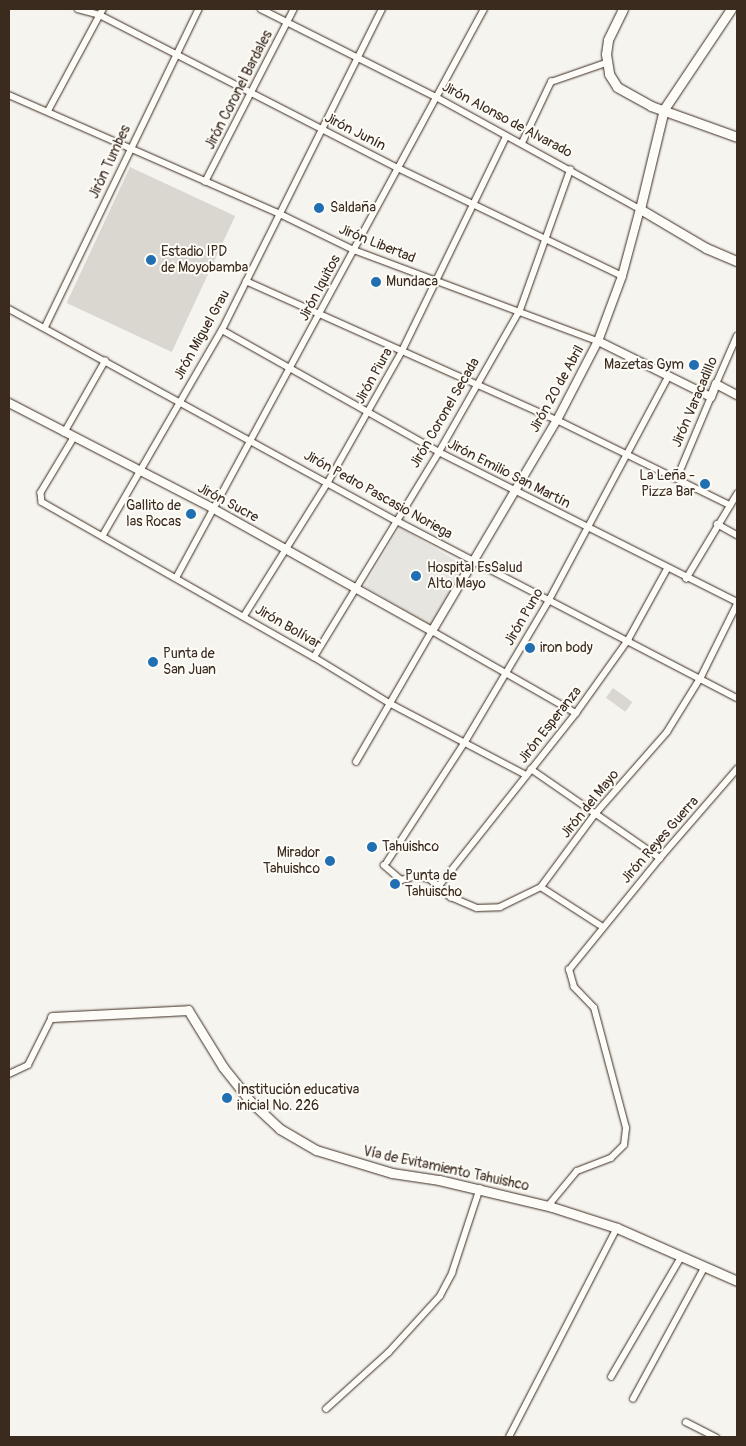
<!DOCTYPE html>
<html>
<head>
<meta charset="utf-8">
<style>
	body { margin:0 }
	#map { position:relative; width:746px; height:1446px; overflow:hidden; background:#f5f4ee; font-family:Pangolin,sans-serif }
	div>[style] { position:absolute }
	.built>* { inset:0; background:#e7e5df; transform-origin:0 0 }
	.green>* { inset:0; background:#dad6d0; transform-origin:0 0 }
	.roads { filter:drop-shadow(0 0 1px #3b2a1e) drop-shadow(0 0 1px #3b2a1e) }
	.minor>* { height:5.5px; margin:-2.75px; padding:0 2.75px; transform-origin:2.75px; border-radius:2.75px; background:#fdfcf7 }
	.tertiary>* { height:8px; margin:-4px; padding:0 4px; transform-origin:4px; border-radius:4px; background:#fdfcf7 }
	.secondary>* { height:9px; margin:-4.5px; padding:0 4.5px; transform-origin:4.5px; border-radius:4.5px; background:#fdfcf7 }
	.dots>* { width:14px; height:14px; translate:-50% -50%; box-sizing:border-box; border:2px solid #fdfcf7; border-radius:50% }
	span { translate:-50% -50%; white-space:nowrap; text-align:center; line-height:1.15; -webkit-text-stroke:4px #fdfcf7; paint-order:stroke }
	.street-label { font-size:14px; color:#3b2a1e }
	.poi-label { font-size:14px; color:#3b2a1e }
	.left { translate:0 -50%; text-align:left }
	.right { translate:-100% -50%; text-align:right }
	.frame { position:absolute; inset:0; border:10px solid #3b2a1e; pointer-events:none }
</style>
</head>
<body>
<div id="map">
	<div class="built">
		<i style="left:400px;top:527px;width:77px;height:69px;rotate:31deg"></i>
	</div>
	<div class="green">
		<i style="left:130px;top:167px;width:116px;height:150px;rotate:25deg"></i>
		<i style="left:613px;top:688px;width:24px;height:12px;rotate:36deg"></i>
	</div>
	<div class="roads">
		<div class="minor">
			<i style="left:78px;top:9px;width:23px;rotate:15deg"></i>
			<i style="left:100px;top:15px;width:333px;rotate:27.2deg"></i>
			<i style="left:396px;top:167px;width:251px;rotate:25.7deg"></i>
			<i style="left:261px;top:9px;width:196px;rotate:26.7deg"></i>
			<i style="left:436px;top:97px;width:233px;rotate:28.8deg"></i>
			<i style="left:9px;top:95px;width:294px;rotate:23.7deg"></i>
			<i style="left:278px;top:213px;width:85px;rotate:26deg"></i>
			<i style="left:354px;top:250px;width:260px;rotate:20.5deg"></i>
			<i style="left:48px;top:111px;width:116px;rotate:-61.7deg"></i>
			<i style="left:522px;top:143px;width:68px;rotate:-64.6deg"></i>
			<i style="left:551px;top:82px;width:58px;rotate:-19.1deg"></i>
			<i style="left:205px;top:182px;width:195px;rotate:-62.8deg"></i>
			<i style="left:246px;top:281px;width:341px;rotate:24.1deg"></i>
			<i style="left:557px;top:420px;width:193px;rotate:26.2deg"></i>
			<i style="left:9px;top:309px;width:442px;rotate:28.7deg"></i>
			<i style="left:397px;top:521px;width:383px;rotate:27.5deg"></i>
			<i style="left:45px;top:327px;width:353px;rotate:-64.2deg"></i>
			<i style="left:222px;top:330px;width:249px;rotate:29.3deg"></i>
			<i style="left:439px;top:452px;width:334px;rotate:26.7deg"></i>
			<i style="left:716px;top:384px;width:52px;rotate:-66.4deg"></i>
			<i style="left:64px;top:433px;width:83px;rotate:-60.3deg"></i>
			<i style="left:74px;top:438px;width:64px;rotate:121deg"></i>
			<i style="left:41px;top:493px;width:9px;rotate:84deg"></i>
			<i style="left:42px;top:502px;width:313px;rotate:29.7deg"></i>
			<i style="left:314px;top:657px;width:90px;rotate:31.4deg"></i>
			<i style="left:391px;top:704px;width:153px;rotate:27.7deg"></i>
			<i style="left:677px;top:478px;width:88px;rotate:-67.2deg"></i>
			<i style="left:717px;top:524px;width:23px;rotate:29deg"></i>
			<i style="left:103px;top:535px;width:237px;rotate:-59.9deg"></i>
			<i style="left:222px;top:330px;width:359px;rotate:-63.5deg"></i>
			<i style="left:176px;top:578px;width:647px;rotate:-61.57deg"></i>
			<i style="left:686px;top:579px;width:99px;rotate:-59deg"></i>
			<i style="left:244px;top:616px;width:158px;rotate:-57.9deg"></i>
			<i style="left:328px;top:482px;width:150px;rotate:-60.5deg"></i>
			<i style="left:402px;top:351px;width:238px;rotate:-64.1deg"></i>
			<i style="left:314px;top:657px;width:240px;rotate:-58.6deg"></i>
			<i style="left:439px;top:452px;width:163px;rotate:-60.3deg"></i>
			<i style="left:520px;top:310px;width:149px;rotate:-70.3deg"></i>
			<i style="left:356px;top:762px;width:151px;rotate:-59.9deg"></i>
			<i style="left:432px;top:631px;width:166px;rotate:29.7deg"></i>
			<i style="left:531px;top:769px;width:157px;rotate:34.6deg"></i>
			<i style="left:387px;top:862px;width:143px;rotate:-57deg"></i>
			<i style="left:465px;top:742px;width:163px;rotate:-59.3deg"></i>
			<i style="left:548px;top:602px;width:255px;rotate:-61.9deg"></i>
			<i style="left:384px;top:865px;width:23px;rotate:41deg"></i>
			<i style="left:401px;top:880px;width:16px;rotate:-14deg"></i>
			<i style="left:417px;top:876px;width:13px;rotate:13deg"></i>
			<i style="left:430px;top:879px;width:28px;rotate:41deg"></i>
			<i style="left:451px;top:897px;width:28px;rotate:23deg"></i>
			<i style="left:477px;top:908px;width:23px;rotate:-2deg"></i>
			<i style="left:500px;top:907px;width:46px;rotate:-26deg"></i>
			<i style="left:541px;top:887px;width:91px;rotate:-53.5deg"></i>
			<i style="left:595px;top:814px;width:109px;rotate:-48.7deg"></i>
			<i style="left:667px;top:732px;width:65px;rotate:-58.3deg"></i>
			<i style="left:701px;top:677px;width:81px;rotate:-63.7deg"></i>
			<i style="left:439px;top:886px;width:221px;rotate:-51.6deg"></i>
			<i style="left:576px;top:713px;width:90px;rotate:-54.5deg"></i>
			<i style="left:628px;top:640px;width:81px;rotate:-61.2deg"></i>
			<i style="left:541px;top:887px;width:74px;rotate:32.8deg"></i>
			<i style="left:9px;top:1074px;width:21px;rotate:-25deg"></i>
			<i style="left:28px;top:1065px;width:54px;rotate:-63.4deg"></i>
			<i style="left:548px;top:1206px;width:45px;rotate:-50.4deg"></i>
			<i style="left:577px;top:1171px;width:36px;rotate:-21deg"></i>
			<i style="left:611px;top:1158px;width:18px;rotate:-45deg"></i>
			<i style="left:624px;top:1145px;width:17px;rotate:-83deg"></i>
			<i style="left:626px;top:1128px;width:124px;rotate:-104.9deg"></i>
			<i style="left:594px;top:1008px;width:29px;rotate:-134deg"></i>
			<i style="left:574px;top:987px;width:18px;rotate:-106deg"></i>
			<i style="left:569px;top:970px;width:144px;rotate:-50.9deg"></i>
			<i style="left:660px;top:858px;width:118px;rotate:-49.1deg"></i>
			<i style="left:611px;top:1377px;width:139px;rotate:-59.7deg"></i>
			<i style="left:633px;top:1399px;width:149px;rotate:-61.5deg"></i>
			<i style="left:326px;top:1409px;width:84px;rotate:-42.1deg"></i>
			<i style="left:388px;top:1353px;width:77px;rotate:-47.6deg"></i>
			<i style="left:440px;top:1296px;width:26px;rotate:-62deg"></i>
			<i style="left:452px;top:1273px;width:89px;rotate:-71.8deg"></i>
			<i style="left:686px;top:1422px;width:34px;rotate:27deg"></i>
			<i style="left:509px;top:1437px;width:235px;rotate:-62.7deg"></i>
		</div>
		<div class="tertiary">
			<i style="left:598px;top:341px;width:126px;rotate:26.4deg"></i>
			<i style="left:711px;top:397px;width:14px;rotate:-69deg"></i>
			<i style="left:716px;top:384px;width:24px;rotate:28deg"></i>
			<i style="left:9px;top:403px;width:229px;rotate:27.3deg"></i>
			<i style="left:212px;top:508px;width:252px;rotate:29.2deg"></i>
			<i style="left:432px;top:631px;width:245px;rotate:-59.4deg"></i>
			<i style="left:557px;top:420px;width:89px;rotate:-62.6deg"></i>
			<i style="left:598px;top:341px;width:69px;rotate:-69.7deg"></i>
			<i style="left:622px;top:276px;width:69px;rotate:-75deg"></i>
		</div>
		<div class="secondary">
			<i style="left:623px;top:9px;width:34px;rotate:116deg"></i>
			<i style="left:608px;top:40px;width:14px;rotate:98deg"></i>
			<i style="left:606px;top:54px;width:20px;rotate:81deg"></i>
			<i style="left:609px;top:74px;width:15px;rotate:58deg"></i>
			<i style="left:617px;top:87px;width:39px;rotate:29deg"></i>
			<i style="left:651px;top:106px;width:91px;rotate:19.8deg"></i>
			<i style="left:731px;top:9px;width:120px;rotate:123.8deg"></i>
			<i style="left:664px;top:109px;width:103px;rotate:103.5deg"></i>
			<i style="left:640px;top:209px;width:77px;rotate:30.6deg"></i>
			<i style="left:706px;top:248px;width:34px;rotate:23deg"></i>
			<i style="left:52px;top:1017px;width:136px;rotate:-2.9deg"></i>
			<i style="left:188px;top:1010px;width:67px;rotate:58.4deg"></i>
			<i style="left:223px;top:1067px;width:43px;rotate:51.5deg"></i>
			<i style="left:250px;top:1101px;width:41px;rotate:43deg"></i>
			<i style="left:280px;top:1129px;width:42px;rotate:30.3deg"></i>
			<i style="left:316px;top:1150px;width:79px;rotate:16.8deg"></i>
			<i style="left:392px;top:1173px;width:48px;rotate:8.5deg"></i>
			<i style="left:439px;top:1180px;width:116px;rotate:13.4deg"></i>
			<i style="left:552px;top:1207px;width:68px;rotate:17.9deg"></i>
			<i style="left:617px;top:1228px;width:131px;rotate:23.8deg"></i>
		</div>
	</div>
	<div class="dots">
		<i style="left:319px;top:208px;background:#1f6fb2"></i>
		<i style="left:151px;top:260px;background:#1f6fb2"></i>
		<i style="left:376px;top:282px;background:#1f6fb2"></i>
		<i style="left:694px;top:365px;background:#1f6fb2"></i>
		<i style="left:705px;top:484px;background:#1f6fb2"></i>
		<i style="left:191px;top:514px;background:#1f6fb2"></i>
		<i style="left:416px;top:576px;background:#1f6fb2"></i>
		<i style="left:530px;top:648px;background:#1f6fb2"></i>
		<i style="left:153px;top:662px;background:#1f6fb2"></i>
		<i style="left:372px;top:847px;background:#1f6fb2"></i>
		<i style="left:330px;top:861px;background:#1f6fb2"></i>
		<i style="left:395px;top:884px;background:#1f6fb2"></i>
		<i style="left:227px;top:1098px;background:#1f6fb2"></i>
	</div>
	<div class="street-label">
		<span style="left:239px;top:90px;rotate:-63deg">Jirón Coronel Bardales</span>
		<span style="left:507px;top:120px;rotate:28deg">Jirón Alonso de Alvarado</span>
		<span style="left:355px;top:132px;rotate:27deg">Jirón Junín</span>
		<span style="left:110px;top:162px;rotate:-65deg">Jirón Tumbes</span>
		<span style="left:377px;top:244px;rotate:22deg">Jirón Libertad</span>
		<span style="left:320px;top:288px;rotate:-62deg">Jirón Iquitos</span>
		<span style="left:202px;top:335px;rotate:-61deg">Jirón Miguel Grau</span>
		<span style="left:374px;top:376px;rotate:-61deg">Jirón Piura</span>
		<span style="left:557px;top:389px;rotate:-61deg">Jirón 20 de Abril</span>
		<span style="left:695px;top:402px;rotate:-67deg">Jirón Varacadillo</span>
		<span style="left:445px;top:413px;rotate:-60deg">Jirón Coronel Secada</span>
		<span style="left:509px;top:474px;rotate:27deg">Jirón Emilio San Martín</span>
		<span style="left:378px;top:495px;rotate:29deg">Jirón Pedro Pascasio Noriega</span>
		<span style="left:228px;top:503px;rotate:28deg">Jirón Sucre</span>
		<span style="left:524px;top:617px;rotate:-60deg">Jirón Puno</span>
		<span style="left:288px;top:627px;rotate:30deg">Jirón Bolívar</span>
		<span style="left:550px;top:725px;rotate:-52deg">Jirón Esperanza</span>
		<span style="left:590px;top:804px;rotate:-51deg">Jirón del Mayo</span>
		<span style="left:660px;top:840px;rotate:-49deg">Jirón Reyes Guerra</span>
		<span style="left:446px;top:1169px;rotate:12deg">Vía de Evitamiento Tahuishco</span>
	</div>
	<div class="poi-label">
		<span class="left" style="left:330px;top:208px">Saldaña</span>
		<span class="left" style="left:161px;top:260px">Estadio IPD<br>de Moyobamba</span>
		<span class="left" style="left:386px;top:282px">Mundaca</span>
		<span class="right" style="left:684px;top:365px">Mazetas Gym</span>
		<span class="right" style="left:695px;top:484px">La Leña -<br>Pizza Bar</span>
		<span class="right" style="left:181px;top:514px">Gallito de<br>las Rocas</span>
		<span class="left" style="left:427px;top:576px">Hospital EsSalud<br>Alto Mayo</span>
		<span class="left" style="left:540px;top:648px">iron body</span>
		<span class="left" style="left:163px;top:662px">Punta de<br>San Juan</span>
		<span class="left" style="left:382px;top:847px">Tahuishco</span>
		<span class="right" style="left:320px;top:861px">Mirador<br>Tahuishco</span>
		<span class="left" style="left:405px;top:884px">Punta de<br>Tahuischo</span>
		<span class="left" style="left:237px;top:1098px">Institución educativa<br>inicial No. 226</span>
	</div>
	<div class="frame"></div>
</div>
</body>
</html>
